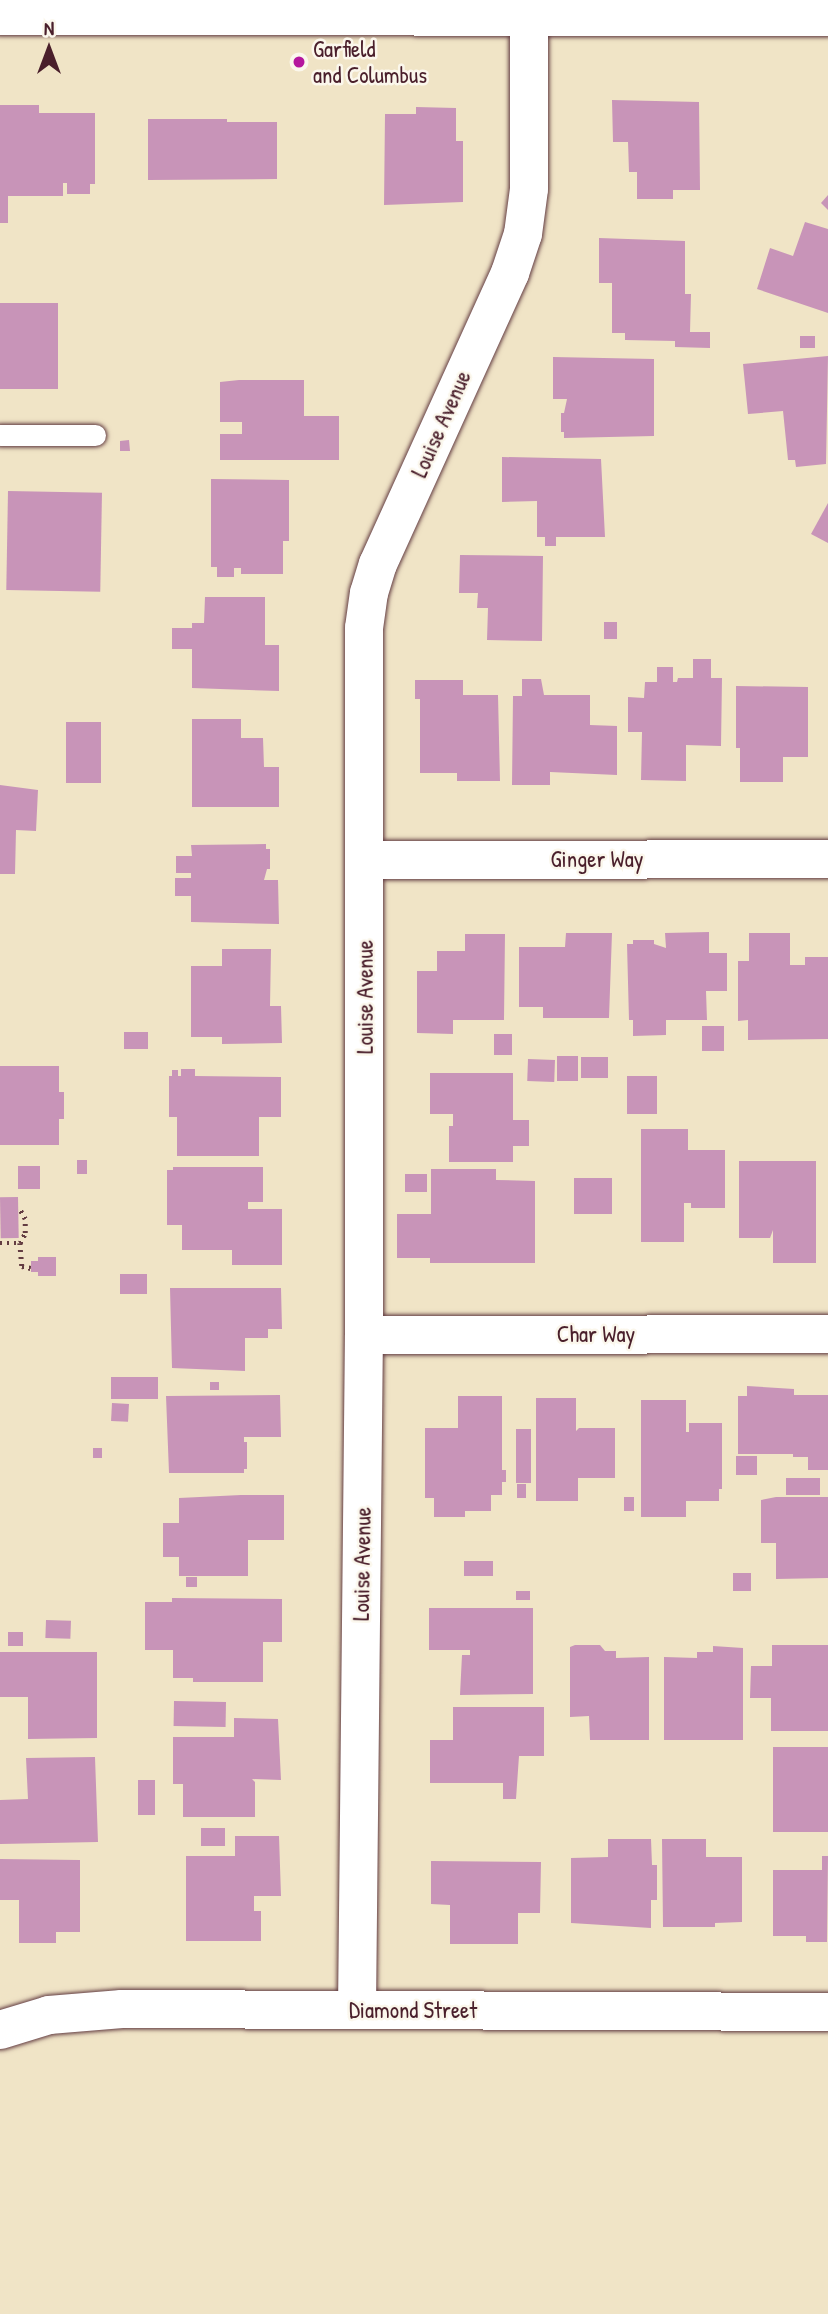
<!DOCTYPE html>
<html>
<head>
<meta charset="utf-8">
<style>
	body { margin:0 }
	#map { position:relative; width:828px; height:2314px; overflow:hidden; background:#f0e4c6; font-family:"Patrick Hand",sans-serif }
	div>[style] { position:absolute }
	.building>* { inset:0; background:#c894b8; transform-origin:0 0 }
	.path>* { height:4.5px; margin-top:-2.25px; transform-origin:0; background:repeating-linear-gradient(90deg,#633d42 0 2px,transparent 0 7px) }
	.roads { filter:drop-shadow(0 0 2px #633d42) drop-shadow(0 0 2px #633d42) }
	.lane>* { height:21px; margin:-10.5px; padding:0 10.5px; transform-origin:10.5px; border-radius:10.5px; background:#fff }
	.street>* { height:38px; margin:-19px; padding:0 19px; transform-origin:19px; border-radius:19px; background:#fff }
	.secondary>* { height:38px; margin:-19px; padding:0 19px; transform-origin:19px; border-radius:19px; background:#fff }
	.dots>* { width:19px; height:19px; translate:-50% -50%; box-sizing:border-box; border:4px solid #fbf7ec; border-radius:50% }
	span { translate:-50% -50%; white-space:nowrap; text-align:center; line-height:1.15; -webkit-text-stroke:5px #fbf7ec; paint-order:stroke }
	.poi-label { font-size:23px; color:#4a1f2b }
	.left { translate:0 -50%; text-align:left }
	.street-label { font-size:23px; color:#4a1f2b }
	.north { position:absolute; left:14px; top:14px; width:70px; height:70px; -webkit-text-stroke:5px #fbf7ec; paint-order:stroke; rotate:0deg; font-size:19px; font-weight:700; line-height:28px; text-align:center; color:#4a1f2b }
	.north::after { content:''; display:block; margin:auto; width:24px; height:32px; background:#4a1f2b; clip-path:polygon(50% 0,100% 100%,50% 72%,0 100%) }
</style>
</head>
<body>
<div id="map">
	<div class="building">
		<i style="clip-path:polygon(612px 100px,699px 102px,700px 190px,673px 190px,673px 199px,637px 199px,637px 172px,629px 172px,628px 142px,613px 142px)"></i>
		<i style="clip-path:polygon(0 105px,39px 105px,39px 113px,95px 113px,95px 184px,90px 184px,90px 194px,67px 194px,67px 183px,63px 183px,63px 196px,8px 196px,8px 223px,0 223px)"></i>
		<i style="clip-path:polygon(416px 107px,456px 108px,456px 141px,463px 141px,463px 202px,384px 205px,385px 114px,416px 114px)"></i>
		<i style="clip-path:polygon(148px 119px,227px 119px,227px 122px,277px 122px,277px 179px,148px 180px)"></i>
		<i style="clip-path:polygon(828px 195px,828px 210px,821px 203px)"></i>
		<i style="clip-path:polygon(805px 222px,828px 229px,828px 313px,757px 289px,770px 248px,793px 256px)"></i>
		<i style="clip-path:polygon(599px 238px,685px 241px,685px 294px,691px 294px,690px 332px,710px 332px,710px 348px,675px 347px,675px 341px,625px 340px,625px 333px,612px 333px,612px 283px,599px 283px)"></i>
		<i style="left:0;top:303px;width:58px;height:86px"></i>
		<i style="left:815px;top:336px;width:12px;height:15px;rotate:90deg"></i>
		<i style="clip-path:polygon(828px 356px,826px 464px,796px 467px,795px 460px,788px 460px,783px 411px,748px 414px,743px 364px)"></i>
		<i style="clip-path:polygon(553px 357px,654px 359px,654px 436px,564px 438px,564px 432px,561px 432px,561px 413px,564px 413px,567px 399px,553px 399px)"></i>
		<i style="clip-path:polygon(239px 380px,304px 380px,304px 416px,339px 416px,339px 460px,220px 460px,220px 434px,242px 434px,242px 422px,220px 422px,220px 382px)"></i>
		<i style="clip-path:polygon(129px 440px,130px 451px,120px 451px,120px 441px)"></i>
		<i style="clip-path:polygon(502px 457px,601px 459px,605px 537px,556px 537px,556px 546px,545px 546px,545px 537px,537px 537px,537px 501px,502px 502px)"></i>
		<i style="clip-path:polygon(211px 479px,289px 480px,289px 541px,283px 541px,283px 574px,241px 574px,241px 568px,234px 568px,234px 577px,217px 577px,217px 567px,211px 567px)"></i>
		<i style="left:8px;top:491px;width:94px;height:99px;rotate:1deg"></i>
		<i style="clip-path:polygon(828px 503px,828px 543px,811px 534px)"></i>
		<i style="clip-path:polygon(460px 555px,543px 556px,542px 641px,487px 640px,488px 608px,477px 608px,478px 593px,459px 593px)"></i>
		<i style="clip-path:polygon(205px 597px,265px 597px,265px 645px,279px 645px,279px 691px,192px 688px,192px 649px,172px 649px,172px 628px,192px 628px,192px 623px,204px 623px)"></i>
		<i style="left:604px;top:622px;width:13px;height:17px"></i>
		<i style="clip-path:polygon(693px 659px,711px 659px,711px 678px,722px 678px,721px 746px,686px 745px,686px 781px,641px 780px,642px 732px,628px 732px,628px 697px,644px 698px,645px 682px,657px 682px,657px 667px,673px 667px,673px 682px,677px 682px,678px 678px,693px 678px)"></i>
		<i style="clip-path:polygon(522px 679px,541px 679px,544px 695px,590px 695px,590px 725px,617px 726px,617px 775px,550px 772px,550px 785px,512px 785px,513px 696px,522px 696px)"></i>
		<i style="clip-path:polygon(415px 680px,463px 680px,463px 695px,498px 695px,500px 781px,457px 781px,457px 773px,420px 773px,420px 699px,415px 699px)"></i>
		<i style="clip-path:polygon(736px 686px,808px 687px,808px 757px,783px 757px,783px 782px,740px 782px,740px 748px,736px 748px)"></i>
		<i style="clip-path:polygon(192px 719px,241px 719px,241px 738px,263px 738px,264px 767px,279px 767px,279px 807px,192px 807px)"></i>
		<i style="left:66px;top:722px;width:35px;height:61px"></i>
		<i style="clip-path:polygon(0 785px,38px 790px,36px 831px,16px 830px,15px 874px,0 874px)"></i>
		<i style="clip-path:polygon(266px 844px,266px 849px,270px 849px,270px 869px,267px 869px,264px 880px,278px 880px,279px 924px,191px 922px,191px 896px,175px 896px,175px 878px,191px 878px,191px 873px,176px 873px,176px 856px,192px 856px,191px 845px)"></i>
		<i style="clip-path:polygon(709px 932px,709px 953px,727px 953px,727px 991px,706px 991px,707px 1020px,666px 1020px,666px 1035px,633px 1036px,633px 1020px,629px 1020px,627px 944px,633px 944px,633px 940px,654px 940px,654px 944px,666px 948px,665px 933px)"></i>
		<i style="clip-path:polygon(566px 933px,612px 933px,609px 1018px,543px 1018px,543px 1007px,519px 1007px,519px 947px,565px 947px)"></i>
		<i style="clip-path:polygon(749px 933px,790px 933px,790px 965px,805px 965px,805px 957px,828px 957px,828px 1039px,748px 1040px,748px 1020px,738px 1021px,738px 961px,749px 961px)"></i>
		<i style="clip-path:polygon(465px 934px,505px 934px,504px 1020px,453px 1020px,453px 1034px,417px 1033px,417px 971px,437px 971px,437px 951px,465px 951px)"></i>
		<i style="clip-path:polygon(222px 949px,271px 949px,270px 1006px,281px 1006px,282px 1043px,222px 1044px,222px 1037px,191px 1037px,191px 966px,222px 966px)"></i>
		<i style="left:702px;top:1026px;width:22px;height:25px"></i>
		<i style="left:124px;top:1032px;width:24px;height:17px"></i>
		<i style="left:494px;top:1034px;width:18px;height:21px"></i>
		<i style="left:578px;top:1056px;width:25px;height:21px;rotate:90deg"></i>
		<i style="left:581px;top:1057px;width:27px;height:21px"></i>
		<i style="left:528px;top:1059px;width:27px;height:22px;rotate:2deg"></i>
		<i style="clip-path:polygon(0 1066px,59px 1066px,59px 1092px,64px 1092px,64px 1119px,59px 1119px,59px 1145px,0 1145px)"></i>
		<i style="clip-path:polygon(181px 1069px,195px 1069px,195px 1076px,281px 1077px,281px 1117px,259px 1117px,259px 1156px,177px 1156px,177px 1117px,169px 1117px,169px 1076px,172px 1076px,172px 1070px,178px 1070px,178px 1076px,181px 1076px)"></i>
		<i style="clip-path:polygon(430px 1073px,513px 1073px,513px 1120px,529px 1120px,529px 1146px,513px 1146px,513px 1162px,449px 1162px,449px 1126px,453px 1126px,453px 1114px,430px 1114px)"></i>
		<i style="left:627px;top:1076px;width:30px;height:38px"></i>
		<i style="clip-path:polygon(641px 1129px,688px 1129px,688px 1150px,725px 1150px,725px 1208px,691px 1208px,691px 1203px,684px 1203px,684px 1242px,641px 1242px)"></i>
		<i style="left:77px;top:1160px;width:10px;height:14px"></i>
		<i style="clip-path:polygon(739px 1161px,816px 1161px,816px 1263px,773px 1263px,773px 1230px,770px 1238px,739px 1238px)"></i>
		<i style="left:18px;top:1166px;width:22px;height:23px"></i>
		<i style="clip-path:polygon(173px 1167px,263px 1167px,263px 1202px,248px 1202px,248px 1209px,282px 1209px,282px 1265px,232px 1265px,232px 1250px,182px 1250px,182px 1225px,167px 1225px,167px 1170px,173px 1170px)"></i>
		<i style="clip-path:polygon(431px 1169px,496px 1169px,496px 1180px,535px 1181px,535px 1263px,430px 1263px,430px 1258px,397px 1258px,397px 1214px,431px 1214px)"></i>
		<i style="left:427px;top:1174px;width:18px;height:22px;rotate:90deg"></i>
		<i style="left:574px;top:1178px;width:38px;height:36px"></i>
		<i style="left:18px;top:1197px;width:41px;height:18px;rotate:89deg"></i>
		<i style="clip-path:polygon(38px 1257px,56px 1257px,56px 1276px,38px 1276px,38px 1272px,31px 1272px,31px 1261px,38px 1261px)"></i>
		<i style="left:120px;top:1274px;width:27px;height:20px"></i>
		<i style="clip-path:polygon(170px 1288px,281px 1288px,282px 1329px,268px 1329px,268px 1338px,245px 1338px,245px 1371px,172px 1368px)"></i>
		<i style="left:111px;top:1377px;width:47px;height:22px"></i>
		<i style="left:210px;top:1382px;width:9px;height:8px"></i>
		<i style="clip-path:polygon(747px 1386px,794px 1389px,794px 1395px,828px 1395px,828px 1470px,808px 1470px,808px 1457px,793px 1457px,793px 1454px,738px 1454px,738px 1396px,747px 1396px)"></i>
		<i style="clip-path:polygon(280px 1395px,281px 1437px,244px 1437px,244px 1442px,247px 1442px,247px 1469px,244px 1469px,244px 1473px,169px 1473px,166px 1396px)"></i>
		<i style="clip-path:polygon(458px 1396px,502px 1396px,502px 1470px,506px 1470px,506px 1482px,502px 1482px,502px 1495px,491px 1495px,491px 1511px,465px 1511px,465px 1517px,434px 1517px,434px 1498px,425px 1498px,425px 1428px,458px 1428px)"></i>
		<i style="clip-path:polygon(536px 1398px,576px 1398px,576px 1431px,579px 1428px,615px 1428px,615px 1478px,578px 1478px,578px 1501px,536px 1501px)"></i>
		<i style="clip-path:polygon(641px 1400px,686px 1400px,686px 1432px,689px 1432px,689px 1423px,722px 1423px,722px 1489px,719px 1489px,719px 1501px,686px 1501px,686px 1517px,641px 1517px)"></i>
		<i style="left:112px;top:1403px;width:17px;height:18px;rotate:3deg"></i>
		<i style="left:516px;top:1429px;width:15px;height:54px"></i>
		<i style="left:93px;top:1448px;width:9px;height:10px"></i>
		<i style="left:736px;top:1456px;width:21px;height:19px"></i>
		<i style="left:786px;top:1478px;width:34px;height:17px"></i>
		<i style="left:517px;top:1484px;width:9px;height:14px"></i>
		<i style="clip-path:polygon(241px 1495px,284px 1495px,284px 1540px,248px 1540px,248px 1576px,179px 1576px,179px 1557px,163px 1557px,163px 1523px,179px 1523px,179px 1498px)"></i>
		<i style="left:624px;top:1497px;width:10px;height:14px"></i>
		<i style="clip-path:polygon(776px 1497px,828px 1497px,828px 1578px,776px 1579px,776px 1543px,761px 1543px,761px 1500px)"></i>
		<i style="left:493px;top:1561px;width:15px;height:29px;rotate:90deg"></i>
		<i style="left:733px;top:1573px;width:18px;height:18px"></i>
		<i style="left:186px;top:1577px;width:11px;height:10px"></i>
		<i style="left:516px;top:1591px;width:14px;height:9px"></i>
		<i style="clip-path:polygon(172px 1598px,282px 1599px,282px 1642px,263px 1642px,263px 1682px,193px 1682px,193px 1678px,173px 1678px,173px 1650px,145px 1650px,145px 1602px,172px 1602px)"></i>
		<i style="clip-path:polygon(429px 1608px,533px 1608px,533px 1694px,460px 1695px,462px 1655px,470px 1655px,470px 1650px,429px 1650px)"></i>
		<i style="left:46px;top:1620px;width:25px;height:18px;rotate:2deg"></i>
		<i style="left:8px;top:1632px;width:15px;height:14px"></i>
		<i style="clip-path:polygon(575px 1645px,600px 1645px,605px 1651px,616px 1651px,616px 1658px,649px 1657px,649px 1740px,590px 1740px,589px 1716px,570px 1717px,570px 1647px)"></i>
		<i style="clip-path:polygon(772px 1645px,828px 1645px,828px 1731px,771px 1731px,771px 1698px,750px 1698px,751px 1666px,772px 1666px)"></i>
		<i style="clip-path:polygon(713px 1646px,743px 1648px,743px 1740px,664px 1740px,664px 1657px,697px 1658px,697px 1652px,713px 1652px)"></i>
		<i style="clip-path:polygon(0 1652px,97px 1652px,97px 1738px,28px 1739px,28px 1697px,0 1697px)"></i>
		<i style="left:174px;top:1701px;width:52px;height:25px;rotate:1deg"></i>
		<i style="clip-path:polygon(453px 1707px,544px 1707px,544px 1756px,519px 1756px,516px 1799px,503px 1799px,503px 1783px,430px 1783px,430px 1740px,453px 1740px)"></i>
		<i style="clip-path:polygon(234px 1718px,278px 1719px,281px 1780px,252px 1779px,255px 1782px,255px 1817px,183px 1817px,183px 1784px,173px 1784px,173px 1737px,234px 1737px)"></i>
		<i style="left:773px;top:1747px;width:55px;height:85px"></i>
		<i style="clip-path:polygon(95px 1757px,98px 1842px,0 1844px,0 1800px,28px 1799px,26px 1758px)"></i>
		<i style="left:138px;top:1780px;width:17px;height:35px"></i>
		<i style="left:201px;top:1828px;width:24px;height:18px"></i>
		<i style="clip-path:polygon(235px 1836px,279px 1836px,281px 1896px,254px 1896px,254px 1911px,261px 1911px,261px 1941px,186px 1941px,186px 1856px,235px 1856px)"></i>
		<i style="clip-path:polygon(608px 1839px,651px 1839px,652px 1865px,657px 1865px,657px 1900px,651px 1900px,651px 1928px,571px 1923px,571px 1858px,608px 1857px)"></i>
		<i style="clip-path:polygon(662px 1839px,706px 1839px,706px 1857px,742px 1857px,742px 1922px,715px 1923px,715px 1927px,663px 1927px)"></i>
		<i style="clip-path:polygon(822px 1856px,828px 1856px,827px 1942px,806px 1942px,806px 1936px,773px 1936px,773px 1870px,822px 1870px)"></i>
		<i style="clip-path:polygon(0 1859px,80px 1860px,80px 1932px,56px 1932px,56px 1943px,19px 1943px,19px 1900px,0 1900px)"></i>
		<i style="clip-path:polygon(431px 1861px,541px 1862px,540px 1913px,518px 1913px,518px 1944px,450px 1944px,450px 1905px,431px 1904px)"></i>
	</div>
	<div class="path">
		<i style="left:0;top:1243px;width:20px"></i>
		<i style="left:20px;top:1243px;width:11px;rotate:-63deg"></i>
		<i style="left:25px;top:1233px;width:14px;rotate:-90deg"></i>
		<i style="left:25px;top:1219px;width:13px;rotate:-119deg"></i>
		<i style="left:20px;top:1243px;width:23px;rotate:85deg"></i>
		<i style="left:22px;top:1266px;width:9px;rotate:13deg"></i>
	</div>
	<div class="roads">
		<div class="lane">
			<i style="left:0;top:435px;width:95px"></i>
		</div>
		<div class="street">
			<i style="left:365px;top:860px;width:463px;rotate:-0.1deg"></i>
			<i style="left:364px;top:1335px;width:464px;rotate:-0.1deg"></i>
			<i style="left:357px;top:2010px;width:675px;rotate:-89.41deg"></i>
			<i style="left:364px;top:1335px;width:707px;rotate:-90deg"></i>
			<i style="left:364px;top:628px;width:35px;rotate:-82deg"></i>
			<i style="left:369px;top:593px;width:30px;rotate:-73deg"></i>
			<i style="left:378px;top:564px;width:320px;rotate:-65.6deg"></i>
			<i style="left:510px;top:273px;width:41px;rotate:-71.6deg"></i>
			<i style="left:523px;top:234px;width:45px;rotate:-82.4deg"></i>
			<i style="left:529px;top:189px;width:172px;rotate:-90deg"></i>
			<i style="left:0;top:2030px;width:51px;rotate:-17deg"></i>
			<i style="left:49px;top:2015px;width:73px;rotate:-4.7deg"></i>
			<i style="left:122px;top:2009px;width:706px;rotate:0.24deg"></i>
		</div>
		<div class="secondary">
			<i style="left:0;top:16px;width:828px;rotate:0.07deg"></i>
		</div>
	</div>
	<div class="dots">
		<i style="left:299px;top:62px;background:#b5179e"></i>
	</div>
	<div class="poi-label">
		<span class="left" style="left:313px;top:62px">Garfield<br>and Columbus</span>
	</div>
	<div class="street-label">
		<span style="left:441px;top:424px;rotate:-66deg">Louise Avenue</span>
		<span style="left:597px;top:859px">Ginger Way</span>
		<span style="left:365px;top:997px;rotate:-90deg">Louise Avenue</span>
		<span style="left:596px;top:1334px">Char Way</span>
		<span style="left:362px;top:1564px;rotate:-89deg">Louise Avenue</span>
		<span style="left:413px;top:2010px">Diamond Street</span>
	</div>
	<div class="north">N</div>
</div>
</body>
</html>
